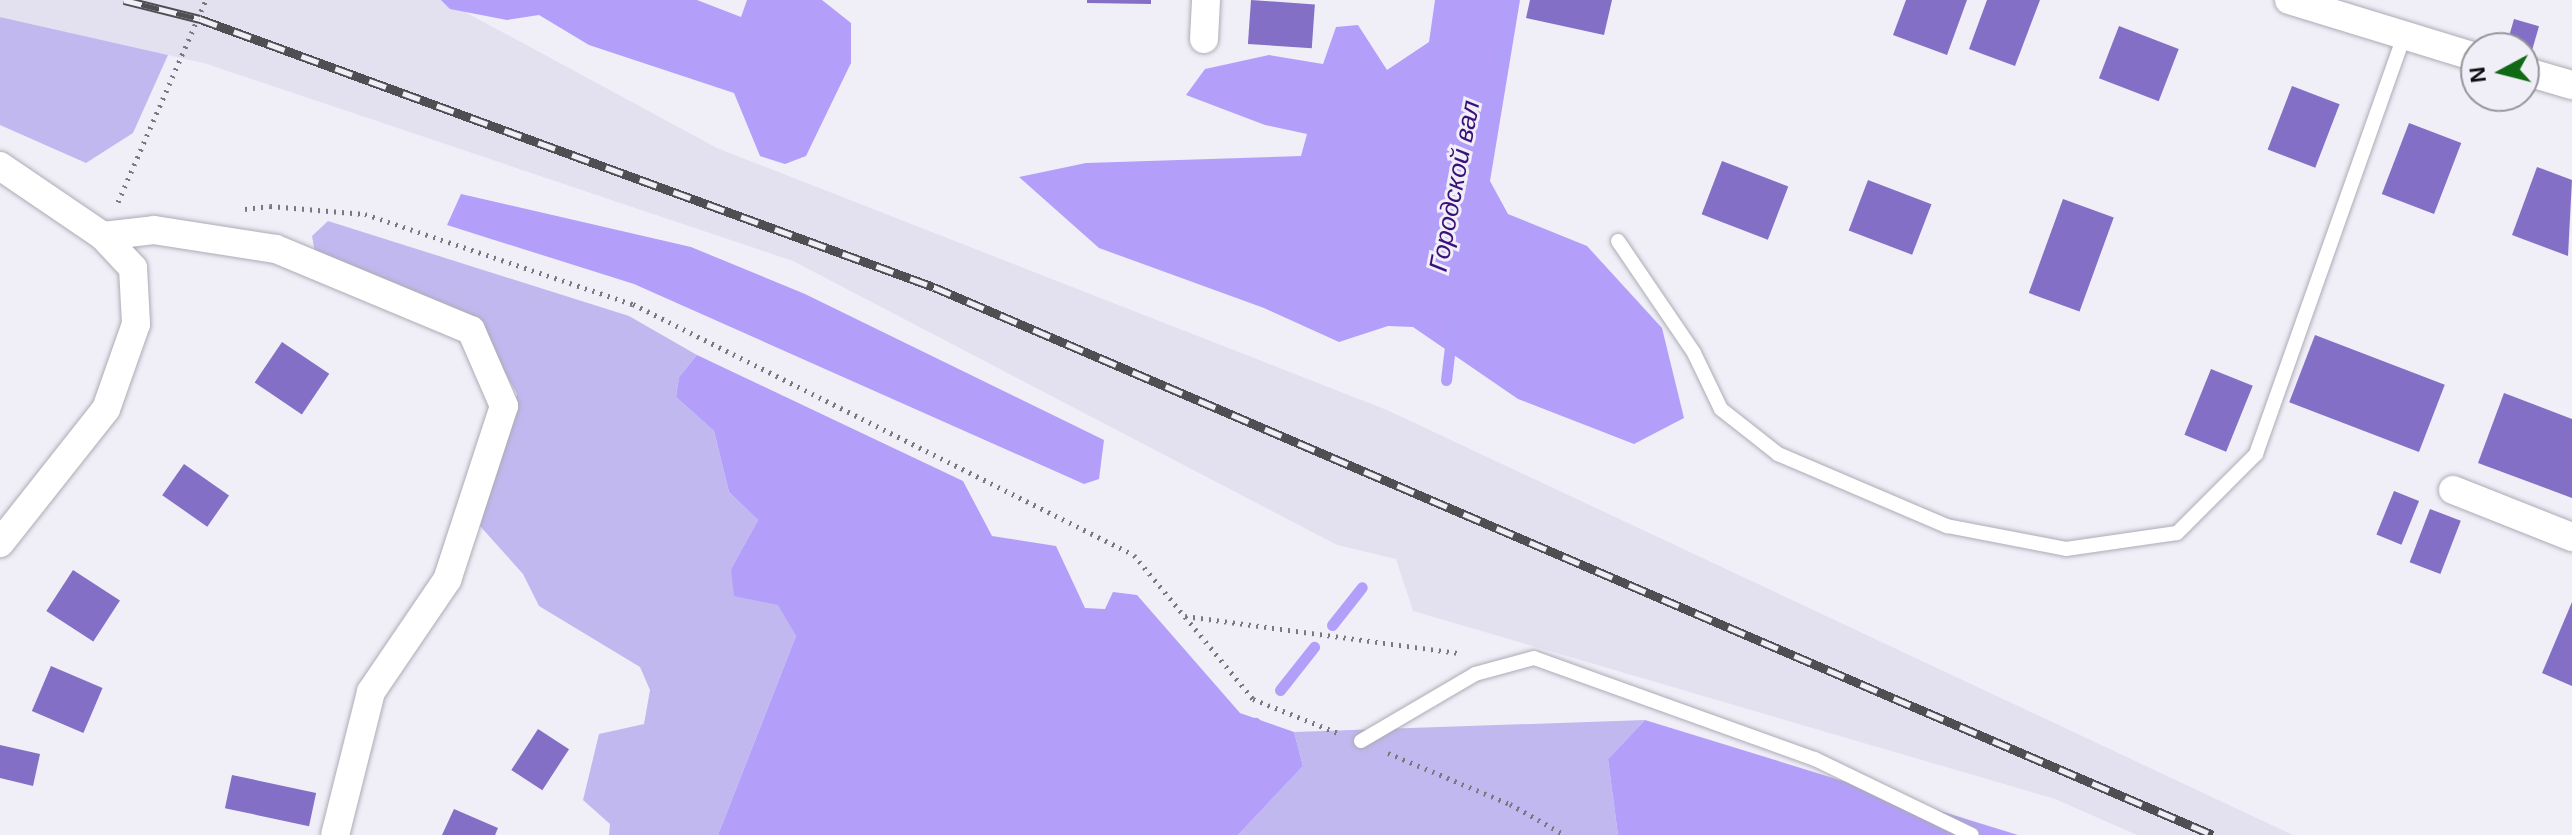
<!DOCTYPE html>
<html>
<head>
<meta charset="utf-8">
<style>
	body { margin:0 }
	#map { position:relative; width:2572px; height:835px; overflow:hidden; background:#f0eff8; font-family:Arial,sans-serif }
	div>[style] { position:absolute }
	.built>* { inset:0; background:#e3e1f0 }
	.green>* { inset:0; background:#c2b8f0 }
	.forest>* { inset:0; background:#b39ffa }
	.stream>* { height:11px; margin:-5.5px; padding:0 5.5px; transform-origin:5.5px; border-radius:5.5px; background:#b29ff9 }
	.building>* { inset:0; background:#836fc5; transform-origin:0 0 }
	.path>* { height:5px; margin-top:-2.5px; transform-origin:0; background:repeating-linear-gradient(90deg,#79787e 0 2px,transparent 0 8px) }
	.roads { filter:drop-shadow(0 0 2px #adabb4) drop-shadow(0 0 2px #adabb4) }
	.lane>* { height:14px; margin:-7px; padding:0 7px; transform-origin:7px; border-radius:7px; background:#fff }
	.street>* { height:28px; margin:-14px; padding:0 14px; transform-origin:14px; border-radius:14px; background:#fff }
	.rail>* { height:9px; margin-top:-4.5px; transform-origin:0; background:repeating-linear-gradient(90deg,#f0eff8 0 18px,#4f4e52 0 36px); box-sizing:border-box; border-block:2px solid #4f4e52 }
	span { translate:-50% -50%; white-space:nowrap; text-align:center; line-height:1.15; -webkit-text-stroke:6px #f0eff8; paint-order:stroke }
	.water-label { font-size:26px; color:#3b107a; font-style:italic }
	.north { position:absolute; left:2460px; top:32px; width:80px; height:80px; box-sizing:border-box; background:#f0eff8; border:2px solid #96959b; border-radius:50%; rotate:263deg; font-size:22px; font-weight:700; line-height:32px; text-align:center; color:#0e0d10 }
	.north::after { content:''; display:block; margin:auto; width:28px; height:36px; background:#0f6a13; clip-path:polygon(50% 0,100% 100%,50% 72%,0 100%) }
</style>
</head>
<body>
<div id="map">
	<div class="built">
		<i style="clip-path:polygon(0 0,443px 0,717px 148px,1387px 410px,2293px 835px,2137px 835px,2055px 799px,1413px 611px,1396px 559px,1337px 545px,793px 261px,207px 64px,0 17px)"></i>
	</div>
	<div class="green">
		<i style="clip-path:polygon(0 17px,168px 55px,133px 133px,86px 163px,0 125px)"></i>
		<i style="clip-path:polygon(328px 221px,629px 316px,697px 355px,679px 377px,676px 397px,714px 431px,729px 492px,758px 520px,731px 569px,779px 605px,796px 636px,718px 835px,609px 835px,610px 824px,583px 800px,599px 734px,644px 724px,650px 690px,640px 667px,539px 606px,523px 574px,480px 526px,517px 394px,479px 327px,316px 258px,312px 236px)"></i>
		<i style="clip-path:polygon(1645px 720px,1608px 759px,1618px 835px,1238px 835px,1303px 766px,1294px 732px)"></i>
	</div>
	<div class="forest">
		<i style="clip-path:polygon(441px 0,697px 0,741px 17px,747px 0,822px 0,851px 23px,851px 63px,806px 156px,785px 164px,760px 156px,734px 93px,589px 45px,539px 15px,507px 20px,450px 9px)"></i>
		<i style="clip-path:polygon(1435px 0,1520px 0,1490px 181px,1508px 214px,1587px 246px,1662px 328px,1684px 418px,1634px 444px,1518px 399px,1413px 327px,1388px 326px,1339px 342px,1264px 308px,1099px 248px,1019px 177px,1086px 163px,1301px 156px,1307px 134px,1265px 125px,1186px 95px,1205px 69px,1269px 55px,1323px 64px,1336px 27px,1358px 25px,1387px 70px,1429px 42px)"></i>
		<i style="clip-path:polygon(461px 194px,691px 247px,805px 294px,1104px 440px,1099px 479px,1084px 484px,634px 284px,447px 225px)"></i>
		<i style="clip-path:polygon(697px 355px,963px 481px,992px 536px,1056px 546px,1085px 608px,1105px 609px,1113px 592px,1137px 595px,1240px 713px,1294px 732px,1303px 766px,1238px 835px,718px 835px,796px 636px,778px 605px,734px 596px,731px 569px,758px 520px,729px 492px,714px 431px,676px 397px,679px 377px)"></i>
		<i style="clip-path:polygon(1645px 720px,2018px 835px,1618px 835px,1608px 759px)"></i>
	</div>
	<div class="stream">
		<i style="left:1446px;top:380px;width:101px;rotate:-83.2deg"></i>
		<i style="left:1458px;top:280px;width:124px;rotate:-77.4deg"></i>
		<i style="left:1485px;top:159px;width:161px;rotate:-81.1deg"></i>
		<i style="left:1332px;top:625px;width:48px;rotate:-51.7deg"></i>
		<i style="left:1280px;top:690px;width:55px;rotate:-51.7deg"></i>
		<i style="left:1134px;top:835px;width:77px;rotate:-50.8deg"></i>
		<i style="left:1183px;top:775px;width:69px;rotate:-31.4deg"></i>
		<i style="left:1242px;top:739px;width:21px;rotate:-51deg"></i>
	</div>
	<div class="building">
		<i style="clip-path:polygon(1087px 0,1151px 0,1151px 4px,1087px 3px)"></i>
		<i style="left:1251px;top:0;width:64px;height:44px;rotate:4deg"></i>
		<i style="clip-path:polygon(1530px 0,1612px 0,1604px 35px,1526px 18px)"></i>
		<i style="clip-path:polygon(1906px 0,1967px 0,1947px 55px,1893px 35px)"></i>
		<i style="clip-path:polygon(1987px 0,2040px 0,2015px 66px,1969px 49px)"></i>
		<i style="left:2514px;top:19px;width:26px;height:29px;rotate:16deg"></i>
		<i style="left:2119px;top:26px;width:64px;height:56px;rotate:21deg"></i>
		<i style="left:2292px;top:86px;width:51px;height:68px;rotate:21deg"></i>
		<i style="left:2409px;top:123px;width:56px;height:76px;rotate:21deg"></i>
		<i style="left:1722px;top:161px;width:71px;height:57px;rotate:21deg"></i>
		<i style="clip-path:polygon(2537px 167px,2572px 180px,2568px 256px,2512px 235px)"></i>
		<i style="left:1868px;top:180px;width:68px;height:54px;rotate:21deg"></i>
		<i style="left:2063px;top:199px;width:54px;height:100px;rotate:20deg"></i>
		<i style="left:2315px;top:335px;width:139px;height:72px;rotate:21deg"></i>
		<i style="left:282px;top:342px;width:57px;height:49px;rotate:34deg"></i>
		<i style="left:2211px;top:369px;width:45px;height:71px;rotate:22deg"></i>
		<i style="clip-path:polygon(2504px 393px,2572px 419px,2572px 498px,2478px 463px)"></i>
		<i style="left:184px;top:464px;width:55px;height:38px;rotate:35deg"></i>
		<i style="left:2394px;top:491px;width:27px;height:47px;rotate:22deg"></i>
		<i style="left:2430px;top:509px;width:33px;height:57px;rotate:21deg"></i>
		<i style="left:73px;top:570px;width:56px;height:49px;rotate:33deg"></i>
		<i style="clip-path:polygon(2572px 602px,2572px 686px,2542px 673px)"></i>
		<i style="left:51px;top:666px;width:56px;height:49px;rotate:23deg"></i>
		<i style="left:538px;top:729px;width:37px;height:49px;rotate:33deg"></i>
		<i style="clip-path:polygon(0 745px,40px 754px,33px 786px,0 778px)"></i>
		<i style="left:232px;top:775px;width:86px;height:34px;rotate:12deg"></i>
		<i style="clip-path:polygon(454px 809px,498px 828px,495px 835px,442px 835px)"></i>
	</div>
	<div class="path">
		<i style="left:118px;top:202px;width:220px;rotate:-66.5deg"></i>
		<i style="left:245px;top:209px;width:25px;rotate:-7deg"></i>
		<i style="left:270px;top:206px;width:95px;rotate:4.8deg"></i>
		<i style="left:365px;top:214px;width:283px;rotate:18.6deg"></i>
		<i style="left:633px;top:304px;width:560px;rotate:26.61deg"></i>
		<i style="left:1134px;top:555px;width:187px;rotate:50.4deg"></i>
		<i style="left:1253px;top:699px;width:92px;rotate:21.8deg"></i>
		<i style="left:1185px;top:616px;width:277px;rotate:7.7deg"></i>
		<i style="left:1388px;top:753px;width:132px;rotate:22.7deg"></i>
		<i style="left:1510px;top:804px;width:63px;rotate:29.4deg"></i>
	</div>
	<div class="roads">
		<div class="lane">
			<i style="left:1618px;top:241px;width:135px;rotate:55.8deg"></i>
			<i style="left:1694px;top:353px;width:62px;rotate:64.3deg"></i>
			<i style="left:1721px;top:409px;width:73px;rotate:38.3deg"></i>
			<i style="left:1778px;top:454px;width:184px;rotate:23.1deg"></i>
			<i style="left:1947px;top:526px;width:121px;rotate:10.9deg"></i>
			<i style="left:2066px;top:549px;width:112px;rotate:-8.2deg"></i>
			<i style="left:2177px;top:533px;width:112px;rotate:-45deg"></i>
			<i style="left:2256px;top:454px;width:442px;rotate:-70.5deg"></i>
			<i style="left:1361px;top:741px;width:132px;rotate:-30.4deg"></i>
			<i style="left:1475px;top:674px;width:61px;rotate:-15.2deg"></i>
			<i style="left:1534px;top:658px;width:299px;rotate:19.8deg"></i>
			<i style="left:1815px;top:759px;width:174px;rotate:25.8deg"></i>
		</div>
		<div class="street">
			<i style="left:2289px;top:0;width:195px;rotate:17deg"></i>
			<i style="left:1204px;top:39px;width:39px;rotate:-87deg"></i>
			<i style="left:2524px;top:71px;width:50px;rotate:16.3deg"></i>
			<i style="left:0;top:166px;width:125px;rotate:34.2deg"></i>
			<i style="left:103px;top:236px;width:44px;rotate:46.8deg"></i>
			<i style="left:133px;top:268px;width:56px;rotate:86.9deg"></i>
			<i style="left:136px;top:324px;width:90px;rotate:109.4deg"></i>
			<i style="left:106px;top:409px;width:171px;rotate:128.3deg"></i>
			<i style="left:103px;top:236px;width:51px;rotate:-6.7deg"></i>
			<i style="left:154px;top:230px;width:123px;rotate:8.9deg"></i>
			<i style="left:276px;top:249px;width:211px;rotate:22.6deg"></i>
			<i style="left:471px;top:330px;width:83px;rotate:66.5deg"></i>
			<i style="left:504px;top:406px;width:183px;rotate:108.1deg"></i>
			<i style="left:447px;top:580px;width:135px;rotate:124.2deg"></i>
			<i style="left:371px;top:692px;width:147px;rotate:104.1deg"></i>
			<i style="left:2453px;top:490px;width:128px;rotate:21.6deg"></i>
		</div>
	</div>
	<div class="rail">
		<i style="left:124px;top:0;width:78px;rotate:14deg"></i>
		<i style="left:200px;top:19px;width:781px;rotate:20.06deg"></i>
		<i style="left:934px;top:287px;width:1391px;rotate:23.19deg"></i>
	</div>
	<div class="water-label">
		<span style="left:1455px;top:186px;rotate:-79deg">Городской вал</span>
	</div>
	<div class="north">N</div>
</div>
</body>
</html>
